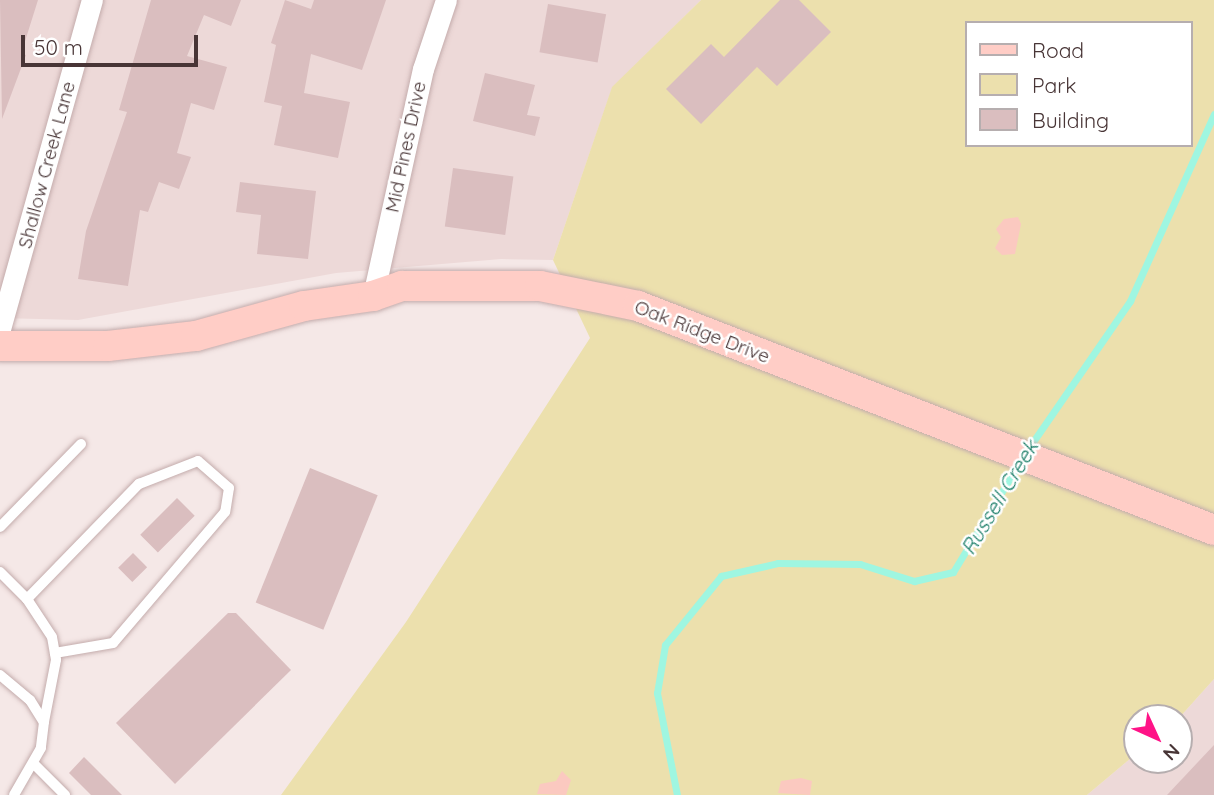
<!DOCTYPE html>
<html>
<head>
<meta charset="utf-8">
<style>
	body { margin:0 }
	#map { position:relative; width:1214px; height:795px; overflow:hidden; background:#f5e8e7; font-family:Quicksand,sans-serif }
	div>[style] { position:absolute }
	.residential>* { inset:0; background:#edd9d8 }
	.green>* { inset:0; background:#ece0ad }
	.sand>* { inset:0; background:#fbc9c0 }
	.stream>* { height:7px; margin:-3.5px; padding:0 3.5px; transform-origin:3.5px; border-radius:3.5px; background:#9ff6e1 }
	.building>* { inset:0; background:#dabebf; transform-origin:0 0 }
	.roads { filter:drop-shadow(0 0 2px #c4acac) drop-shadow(0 0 2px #c4acac) }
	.lane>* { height:10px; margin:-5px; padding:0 5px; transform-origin:5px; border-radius:5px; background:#fff }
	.street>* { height:21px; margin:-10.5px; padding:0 10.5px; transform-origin:10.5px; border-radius:10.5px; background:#fff }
	.secondary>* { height:30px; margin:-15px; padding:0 15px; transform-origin:15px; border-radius:15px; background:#ffcdc6 }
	span { translate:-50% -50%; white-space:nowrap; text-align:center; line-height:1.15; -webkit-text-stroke:5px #fff; paint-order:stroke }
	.street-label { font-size:19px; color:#483536 }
	.water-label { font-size:21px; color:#1f806b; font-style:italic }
	.legend { position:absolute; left:965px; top:21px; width:228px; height:126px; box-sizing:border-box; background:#fff; border:2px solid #b6aeaf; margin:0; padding:9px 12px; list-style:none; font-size:21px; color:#483536 }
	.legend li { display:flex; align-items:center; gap:14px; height:35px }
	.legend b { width:35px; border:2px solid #b6aeaf }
	.north { position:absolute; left:1123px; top:704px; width:70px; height:70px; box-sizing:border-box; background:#fff; border:2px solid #b6aeaf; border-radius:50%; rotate:135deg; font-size:19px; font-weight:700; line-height:28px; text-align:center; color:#483536 }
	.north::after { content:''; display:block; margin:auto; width:24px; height:32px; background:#ff1387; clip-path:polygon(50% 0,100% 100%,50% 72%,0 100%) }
	.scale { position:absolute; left:21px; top:35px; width:177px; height:32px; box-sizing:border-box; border:4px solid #483536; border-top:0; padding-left:9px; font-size:21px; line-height:24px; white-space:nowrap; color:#483536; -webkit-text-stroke:5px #fff; paint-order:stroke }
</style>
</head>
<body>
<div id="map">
	<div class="residential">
		<i style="clip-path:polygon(0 0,701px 0,612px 88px,553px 260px,501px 259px,336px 273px,78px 320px,0 318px)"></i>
		<i style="clip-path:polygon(1214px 679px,1214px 795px,1087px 795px,1137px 753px,1137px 760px,1179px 760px,1179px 718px)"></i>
	</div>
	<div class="green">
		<i style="clip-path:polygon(evenodd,701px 0,1214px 0,1214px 679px,1179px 718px,1137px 718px,1137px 753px,1087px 795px,281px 795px,406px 622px,590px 338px,553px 260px,612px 87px,701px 0,967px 23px,1191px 23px,1191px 145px,967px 145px,967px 23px)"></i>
	</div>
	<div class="sand">
		<i style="clip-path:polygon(1018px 217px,1021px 224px,1015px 254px,1002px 255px,995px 248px,1001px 237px,996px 229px,1004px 219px)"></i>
		<i style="clip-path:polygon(562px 771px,571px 780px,566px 795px,537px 794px,540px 784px,556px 781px)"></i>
		<i style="clip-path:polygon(801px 778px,812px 781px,810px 795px,778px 793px,781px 781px)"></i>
	</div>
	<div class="stream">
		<i style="left:1028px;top:449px;width:180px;rotate:-55.4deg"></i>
		<i style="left:1130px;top:301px;width:205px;rotate:-65.8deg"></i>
		<i style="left:677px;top:795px;width:104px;rotate:-101.1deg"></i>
		<i style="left:657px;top:693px;width:49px;rotate:-80.5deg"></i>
		<i style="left:665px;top:645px;width:89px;rotate:-50.9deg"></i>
		<i style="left:721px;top:576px;width:58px;rotate:-12.8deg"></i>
		<i style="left:778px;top:563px;width:82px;rotate:0.7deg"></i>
		<i style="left:860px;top:564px;width:57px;rotate:17.5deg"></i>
		<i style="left:914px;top:581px;width:40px;rotate:-13deg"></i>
		<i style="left:953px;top:572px;width:129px;rotate:-58.7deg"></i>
	</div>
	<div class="building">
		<i style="clip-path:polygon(0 0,38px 0,21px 54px,26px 55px,2px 119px)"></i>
		<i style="clip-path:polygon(151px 0,241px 0,231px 26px,204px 15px,187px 56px,227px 67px,214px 110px,191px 103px,177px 153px,191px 157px,179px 189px,159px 182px,148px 212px,140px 210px,128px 286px,78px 279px,86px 231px,127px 112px,119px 110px)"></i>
		<i style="clip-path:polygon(285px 0,311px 9px,314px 0,386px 0,362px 70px,311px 54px,304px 93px,350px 102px,338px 158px,274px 145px,282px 106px,264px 102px,276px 45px,271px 43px)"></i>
		<i style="clip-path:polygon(780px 0,799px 0,831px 32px,777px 86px,757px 67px,701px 124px,666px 89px,711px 44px,724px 57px)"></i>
		<i style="left:548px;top:4px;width:59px;height:49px;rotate:10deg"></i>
		<i style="clip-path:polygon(485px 73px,535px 85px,527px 115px,540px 117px,535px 136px,473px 121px)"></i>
		<i style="left:453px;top:168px;width:61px;height:59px;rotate:8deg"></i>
		<i style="clip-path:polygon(240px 182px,316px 191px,308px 259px,257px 254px,261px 215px,236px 212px)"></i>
		<i style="left:310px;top:468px;width:73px;height:145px;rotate:22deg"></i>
		<i style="left:177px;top:498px;width:25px;height:52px;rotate:45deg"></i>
		<i style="left:133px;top:553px;width:20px;height:21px;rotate:45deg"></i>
		<i style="clip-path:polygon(228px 613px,236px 613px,291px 670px,175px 784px,116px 723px)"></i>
		<i style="clip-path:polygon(1214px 745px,1214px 795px,1167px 795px)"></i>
		<i style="clip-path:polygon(84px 757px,122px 795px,91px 795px,69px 773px)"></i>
	</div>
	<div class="roads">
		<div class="lane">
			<i style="left:0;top:527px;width:116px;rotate:-45.7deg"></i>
			<i style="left:0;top:572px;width:38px;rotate:45deg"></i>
			<i style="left:27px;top:599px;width:45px;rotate:56.7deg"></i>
			<i style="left:52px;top:637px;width:23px;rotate:80deg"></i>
			<i style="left:56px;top:660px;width:63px;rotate:101deg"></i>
			<i style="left:27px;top:599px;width:161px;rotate:-45.8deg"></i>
			<i style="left:139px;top:484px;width:63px;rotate:-21.3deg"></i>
			<i style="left:198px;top:461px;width:41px;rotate:41.1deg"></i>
			<i style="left:229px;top:488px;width:24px;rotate:99deg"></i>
			<i style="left:225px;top:512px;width:172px;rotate:130.5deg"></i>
			<i style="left:113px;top:643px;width:59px;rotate:170.2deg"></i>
			<i style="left:0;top:675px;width:39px;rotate:40deg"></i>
			<i style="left:30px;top:700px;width:26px;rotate:58deg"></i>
			<i style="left:44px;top:722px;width:26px;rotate:97deg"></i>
			<i style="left:41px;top:748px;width:54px;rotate:119.9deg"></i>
			<i style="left:34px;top:764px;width:44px;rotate:45deg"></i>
		</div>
		<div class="street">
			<i style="left:373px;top:296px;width:232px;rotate:-77.6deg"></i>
			<i style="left:423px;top:69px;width:73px;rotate:-71.6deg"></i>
			<i style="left:0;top:329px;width:342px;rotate:-74.4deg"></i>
		</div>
		<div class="secondary">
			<i style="left:0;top:346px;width:108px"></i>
			<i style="left:108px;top:346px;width:89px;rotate:-6.5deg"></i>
			<i style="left:196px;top:336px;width:112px;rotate:-15.5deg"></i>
			<i style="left:304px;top:306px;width:70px;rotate:-8.2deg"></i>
			<i style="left:373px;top:296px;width:31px;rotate:-19deg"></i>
			<i style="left:402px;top:286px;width:138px"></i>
			<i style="left:540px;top:286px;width:100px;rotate:11.5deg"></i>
			<i style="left:638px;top:306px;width:618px;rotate:21.25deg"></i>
		</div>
	</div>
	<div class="street-label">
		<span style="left:406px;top:147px;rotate:-78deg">Mid Pines Drive</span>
		<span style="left:47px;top:165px;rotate:-75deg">Shallow Creek Lane</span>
		<span style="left:702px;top:332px;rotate:21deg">Oak Ridge Drive</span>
	</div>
	<div class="water-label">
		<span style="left:999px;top:497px;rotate:-59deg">Russell Creek</span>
	</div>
	<ul class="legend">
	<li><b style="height:9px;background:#ffcdc6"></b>Road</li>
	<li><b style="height:19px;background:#ece0ad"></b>Park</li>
	<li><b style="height:19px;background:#dabebf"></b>Building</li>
	</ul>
	<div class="north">N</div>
	<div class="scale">50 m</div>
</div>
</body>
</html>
